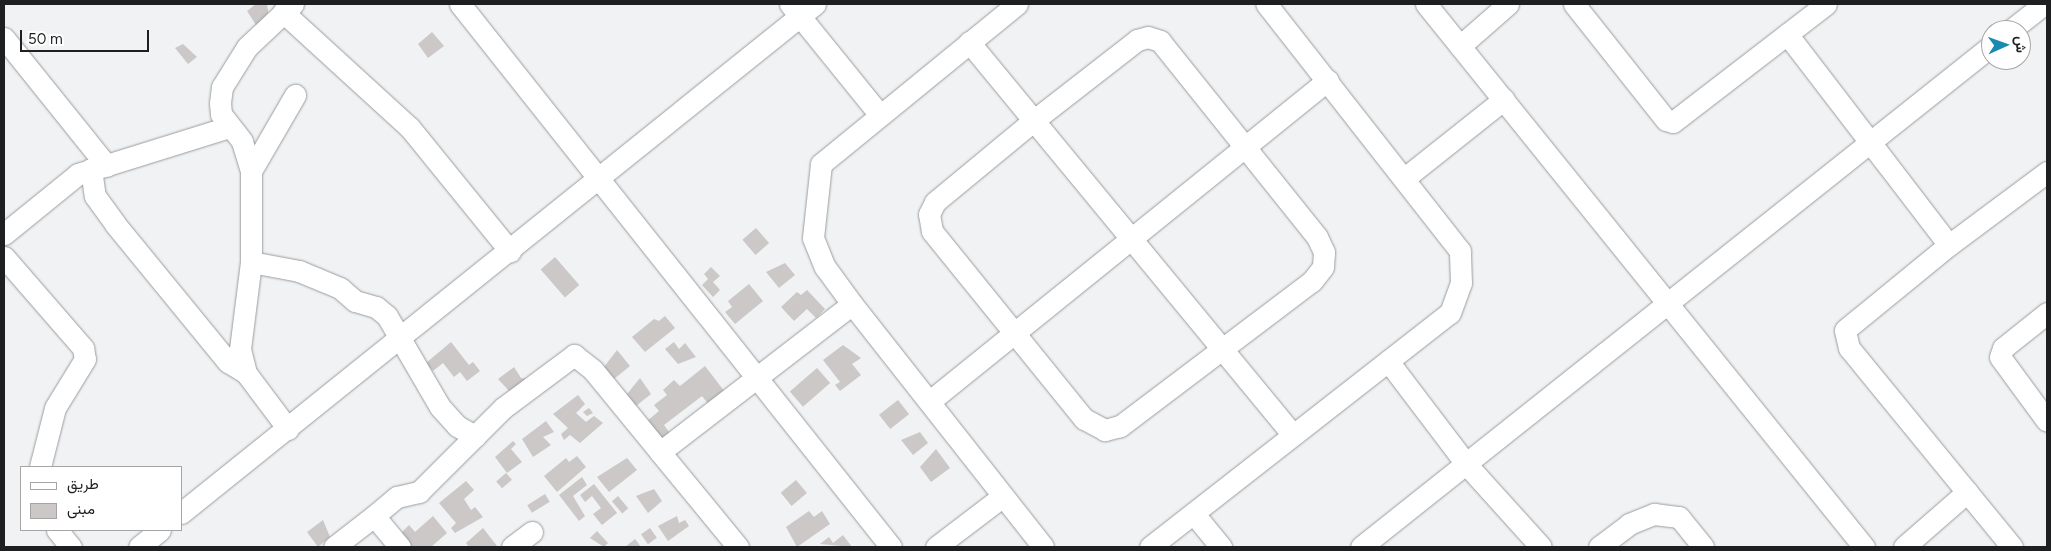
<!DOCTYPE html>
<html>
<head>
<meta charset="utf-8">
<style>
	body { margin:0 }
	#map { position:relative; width:2051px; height:551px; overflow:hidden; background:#f0f2f4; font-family:Figtree,Vazirmatn,sans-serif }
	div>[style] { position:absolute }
	.building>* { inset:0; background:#cbc8c7; transform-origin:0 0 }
	.roads { filter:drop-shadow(0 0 1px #9a9c9e) drop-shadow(0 0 1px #9a9c9e) }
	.minor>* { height:21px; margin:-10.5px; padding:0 10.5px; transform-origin:10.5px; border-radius:10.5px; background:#fff }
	span { translate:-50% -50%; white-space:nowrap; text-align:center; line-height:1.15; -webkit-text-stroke:4.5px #fff; paint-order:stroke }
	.frame { position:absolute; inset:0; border:5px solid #1e1f20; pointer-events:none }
	.legend { position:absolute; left:20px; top:466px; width:162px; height:65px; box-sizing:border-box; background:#fff; border:1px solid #a5a5a6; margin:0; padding:6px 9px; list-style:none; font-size:15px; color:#1e1f20 }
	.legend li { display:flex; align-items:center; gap:10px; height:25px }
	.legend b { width:25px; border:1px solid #a5a5a6 }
	.north { position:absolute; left:1981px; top:20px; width:50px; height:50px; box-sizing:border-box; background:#fff; border:1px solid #a5a5a6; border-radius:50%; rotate:88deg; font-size:14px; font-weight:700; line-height:20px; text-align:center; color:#1e1f20 }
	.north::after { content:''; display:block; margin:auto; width:18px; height:22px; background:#1a8bb0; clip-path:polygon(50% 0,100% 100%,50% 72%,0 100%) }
	.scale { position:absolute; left:20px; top:30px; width:129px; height:22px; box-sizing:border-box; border:2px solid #1e1f20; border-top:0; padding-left:6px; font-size:15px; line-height:18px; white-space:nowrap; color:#1e1f20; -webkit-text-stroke:4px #fff; paint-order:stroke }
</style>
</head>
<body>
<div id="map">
	<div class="building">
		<i style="clip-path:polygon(256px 4px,267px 4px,269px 17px,256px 25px,247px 11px)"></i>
		<i style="clip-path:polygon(432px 32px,444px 46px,428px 58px,418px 44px)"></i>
		<i style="clip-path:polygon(183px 44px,197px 57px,188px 64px,175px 48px)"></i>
		<i style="left:756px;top:228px;width:20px;height:18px;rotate:49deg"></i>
		<i style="left:555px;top:257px;width:37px;height:19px;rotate:49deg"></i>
		<i style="clip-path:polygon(785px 263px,795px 275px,779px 288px,766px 272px)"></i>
		<i style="clip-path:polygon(711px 267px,720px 276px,713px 282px,720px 290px,713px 297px,702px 285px,708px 279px,704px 274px)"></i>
		<i style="clip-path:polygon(749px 284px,763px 301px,735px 324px,725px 312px,732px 307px,728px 301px)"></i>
		<i style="clip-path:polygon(807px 290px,825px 309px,816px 318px,807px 309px,794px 321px,781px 307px,797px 292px,801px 295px)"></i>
		<i style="clip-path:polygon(665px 316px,675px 328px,645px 352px,632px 337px,654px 319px,659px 321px)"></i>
		<i style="clip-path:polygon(451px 342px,469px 365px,473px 362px,480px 371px,467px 381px,460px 372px,454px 377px,443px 363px,433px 371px,426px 363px)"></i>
		<i style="clip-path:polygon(674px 342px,679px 349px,685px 343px,696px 357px,678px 364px,665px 349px)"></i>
		<i style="clip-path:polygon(843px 345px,861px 358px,852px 364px,861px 375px,840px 391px,835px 385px,840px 382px,823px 360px)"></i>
		<i style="clip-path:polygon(617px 350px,630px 366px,614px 379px,604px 367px)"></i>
		<i style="clip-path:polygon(705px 366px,725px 392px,709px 405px,702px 396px,664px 425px,672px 436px,663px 443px,647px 421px,659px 411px,654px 405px,667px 395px,663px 390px,674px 380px,680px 386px)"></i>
		<i style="clip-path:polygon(514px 367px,521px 378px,529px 379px,510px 392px,498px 379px)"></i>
		<i style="left:817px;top:368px;width:20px;height:36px;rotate:49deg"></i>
		<i style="clip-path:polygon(640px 378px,651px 394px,636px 406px,627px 394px)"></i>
		<i style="clip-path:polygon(578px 395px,585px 404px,576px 413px,586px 422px,594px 416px,603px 423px,580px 443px,570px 435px,564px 440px,561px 434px,568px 428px,553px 414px)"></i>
		<i style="left:898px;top:400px;width:18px;height:24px;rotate:52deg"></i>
		<i style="clip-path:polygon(589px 408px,593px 413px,587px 416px,583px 412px)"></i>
		<i style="clip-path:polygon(546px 421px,554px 432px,543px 437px,551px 445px,533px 457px,522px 439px)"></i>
		<i style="clip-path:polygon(920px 432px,928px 443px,913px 455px,901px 440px)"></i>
		<i style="clip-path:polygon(513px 441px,516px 444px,511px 449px,522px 462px,507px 473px,495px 457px)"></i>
		<i style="clip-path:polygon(936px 449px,950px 468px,931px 482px,920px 467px)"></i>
		<i style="clip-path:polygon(577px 456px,586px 467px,557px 492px,544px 476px,566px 458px,569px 462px)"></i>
		<i style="clip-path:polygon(627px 458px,637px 470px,609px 492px,597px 477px)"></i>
		<i style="left:506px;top:473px;width:9px;height:13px;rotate:49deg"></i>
		<i style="clip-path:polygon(582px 477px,587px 485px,573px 496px,585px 516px,579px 521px,559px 495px)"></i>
		<i style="left:796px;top:480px;width:17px;height:20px;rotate:50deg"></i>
		<i style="clip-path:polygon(466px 481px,474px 490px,464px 499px,471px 510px,475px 507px,483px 517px,455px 533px,451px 528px,456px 523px,439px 503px)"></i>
		<i style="clip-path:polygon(594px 484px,617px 513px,602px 525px,593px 514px,601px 508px,592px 496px,585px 502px,580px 495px)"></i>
		<i style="clip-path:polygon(654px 489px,662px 501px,648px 513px,636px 496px)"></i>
		<i style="left:545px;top:494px;width:9px;height:21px;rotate:58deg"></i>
		<i style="left:618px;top:496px;width:16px;height:8px;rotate:50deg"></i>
		<i style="clip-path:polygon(809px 511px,814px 517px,822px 511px,830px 524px,797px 547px,786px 527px)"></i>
		<i style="clip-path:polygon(433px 516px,447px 533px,431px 547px,412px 547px,401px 533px,409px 525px,415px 532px)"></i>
		<i style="clip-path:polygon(677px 516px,679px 523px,685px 520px,689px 526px,668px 541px,658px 526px)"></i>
		<i style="clip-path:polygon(323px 520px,330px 537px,318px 547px,307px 532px)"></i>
		<i style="clip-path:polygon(483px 528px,497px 546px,469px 547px,466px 543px)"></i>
		<i style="left:650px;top:528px;width:12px;height:11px;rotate:55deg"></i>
		<i style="clip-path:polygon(597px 531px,608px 543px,604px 547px,590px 538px)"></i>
		<i style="clip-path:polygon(843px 535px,852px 547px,820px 544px,829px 537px,833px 543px)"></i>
		<i style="clip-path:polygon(635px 539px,641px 547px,625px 547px)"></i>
	</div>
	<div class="roads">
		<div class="minor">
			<i style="left:460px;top:4px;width:693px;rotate:51.56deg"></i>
			<i style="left:790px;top:4px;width:143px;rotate:51deg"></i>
			<i style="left:1017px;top:4px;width:253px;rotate:140.8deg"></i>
			<i style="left:821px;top:164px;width:74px;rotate:96.2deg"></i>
			<i style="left:813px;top:238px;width:31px;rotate:68deg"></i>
			<i style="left:825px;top:267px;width:46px;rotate:53.9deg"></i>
			<i style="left:852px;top:304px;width:309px;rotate:51.8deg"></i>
			<i style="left:1426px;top:4px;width:698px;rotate:51.11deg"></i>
			<i style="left:1574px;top:4px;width:148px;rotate:51.6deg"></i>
			<i style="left:1666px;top:120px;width:7px;rotate:16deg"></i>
			<i style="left:1673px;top:122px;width:193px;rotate:-37.6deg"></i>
			<i style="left:283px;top:12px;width:172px;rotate:42.4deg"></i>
			<i style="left:410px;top:128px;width:159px;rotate:50.9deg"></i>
			<i style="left:2011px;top:30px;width:42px;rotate:-38.2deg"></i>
			<i style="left:1787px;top:34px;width:266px;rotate:52.5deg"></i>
			<i style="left:1148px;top:37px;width:13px;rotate:18deg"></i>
			<i style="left:1160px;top:41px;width:251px;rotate:51.3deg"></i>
			<i style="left:1317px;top:237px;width:17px;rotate:65deg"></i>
			<i style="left:1324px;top:252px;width:15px;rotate:94deg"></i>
			<i style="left:1323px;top:267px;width:18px;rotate:128deg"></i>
			<i style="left:1312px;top:281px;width:241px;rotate:142.9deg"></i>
			<i style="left:1120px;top:426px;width:16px;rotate:165deg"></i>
			<i style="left:1105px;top:430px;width:24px;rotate:-152deg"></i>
			<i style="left:1084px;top:419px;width:242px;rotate:-129deg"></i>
			<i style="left:932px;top:231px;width:17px;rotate:-100deg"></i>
			<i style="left:929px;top:214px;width:13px;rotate:-63deg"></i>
			<i style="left:935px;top:202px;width:127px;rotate:-39.6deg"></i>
			<i style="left:1033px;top:121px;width:132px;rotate:-37.9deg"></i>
			<i style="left:1137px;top:40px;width:11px;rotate:-15deg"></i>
			<i style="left:4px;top:38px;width:164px;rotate:51.2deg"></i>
			<i style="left:969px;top:42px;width:509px;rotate:50.5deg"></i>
			<i style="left:1460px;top:46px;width:64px;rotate:-41.2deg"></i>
			<i style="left:91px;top:169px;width:27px;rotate:82deg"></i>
			<i style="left:95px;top:196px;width:34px;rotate:54deg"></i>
			<i style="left:115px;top:224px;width:178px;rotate:50.7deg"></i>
			<i style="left:228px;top:362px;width:21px;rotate:31deg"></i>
			<i style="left:251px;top:171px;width:88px;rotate:-59.9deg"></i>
			<i style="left:1406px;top:177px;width:125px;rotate:-38.5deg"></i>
			<i style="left:4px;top:234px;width:95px;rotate:-39deg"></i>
			<i style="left:78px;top:174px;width:158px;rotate:-17.3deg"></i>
			<i style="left:4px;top:257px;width:121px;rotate:49deg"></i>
			<i style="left:83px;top:348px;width:11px;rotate:80deg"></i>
			<i style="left:85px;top:359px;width:57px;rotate:121.5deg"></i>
			<i style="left:55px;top:408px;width:61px;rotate:104.3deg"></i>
			<i style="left:251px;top:262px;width:49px;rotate:10.6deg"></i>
			<i style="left:299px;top:271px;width:44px;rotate:22.5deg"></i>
			<i style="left:340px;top:288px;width:20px;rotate:41deg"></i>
			<i style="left:355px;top:301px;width:22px;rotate:16deg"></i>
			<i style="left:376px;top:307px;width:14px;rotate:39deg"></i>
			<i style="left:387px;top:316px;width:105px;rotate:59.8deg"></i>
			<i style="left:440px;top:407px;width:25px;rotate:48deg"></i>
			<i style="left:457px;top:426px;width:21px;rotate:29deg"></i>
			<i style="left:475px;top:436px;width:40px;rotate:-45deg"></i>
			<i style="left:503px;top:408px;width:89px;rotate:-36.7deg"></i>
			<i style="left:574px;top:355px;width:24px;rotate:38deg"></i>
			<i style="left:593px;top:370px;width:106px;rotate:50.7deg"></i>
			<i style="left:660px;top:452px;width:242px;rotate:-37.6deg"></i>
			<i style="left:2047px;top:313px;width:56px;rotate:141.5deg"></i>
			<i style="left:2003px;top:348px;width:9px;rotate:108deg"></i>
			<i style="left:2000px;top:357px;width:79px;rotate:53.7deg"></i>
			<i style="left:1388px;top:361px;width:131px;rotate:52.8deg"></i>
			<i style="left:1467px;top:465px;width:110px;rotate:47.9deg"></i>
			<i style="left:930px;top:401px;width:511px;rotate:-38.89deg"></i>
			<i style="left:288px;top:429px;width:70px;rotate:-126.9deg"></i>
			<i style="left:246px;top:373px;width:25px;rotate:-104deg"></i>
			<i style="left:240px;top:349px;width:88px;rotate:-82.8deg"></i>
			<i style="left:251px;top:262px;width:91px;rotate:-90deg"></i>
			<i style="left:251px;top:171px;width:31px;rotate:-107deg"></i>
			<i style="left:242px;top:141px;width:34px;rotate:-128deg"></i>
			<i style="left:221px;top:114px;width:11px;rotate:-95deg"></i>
			<i style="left:220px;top:103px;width:16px;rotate:-83deg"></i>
			<i style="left:222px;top:87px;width:47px;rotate:-58deg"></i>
			<i style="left:247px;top:47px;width:63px;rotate:-43.1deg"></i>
			<i style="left:660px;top:452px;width:123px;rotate:50.6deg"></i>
			<i style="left:181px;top:513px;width:813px;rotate:-38.76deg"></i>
			<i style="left:1194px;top:514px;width:43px;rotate:50.7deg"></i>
			<i style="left:57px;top:530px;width:22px;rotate:51deg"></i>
			<i style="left:139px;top:547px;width:27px;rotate:-39deg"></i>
			<i style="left:334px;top:547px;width:51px;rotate:-37.8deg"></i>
			<i style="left:400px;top:547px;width:40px;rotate:-130deg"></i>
			<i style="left:374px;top:516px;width:30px;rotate:-40deg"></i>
			<i style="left:397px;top:497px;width:23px;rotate:-13deg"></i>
			<i style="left:419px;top:492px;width:79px;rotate:-45deg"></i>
			<i style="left:512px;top:547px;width:25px;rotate:-37deg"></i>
			<i style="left:936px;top:547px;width:84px;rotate:-37.3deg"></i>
			<i style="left:1150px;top:547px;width:380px;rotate:-38deg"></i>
			<i style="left:1450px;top:313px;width:32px;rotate:-70deg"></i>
			<i style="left:1461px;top:283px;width:32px;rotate:-92deg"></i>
			<i style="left:1460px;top:251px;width:314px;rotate:-128.1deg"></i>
			<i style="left:1361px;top:547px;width:805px;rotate:-38.49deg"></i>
			<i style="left:1599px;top:547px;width:38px;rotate:-37deg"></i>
			<i style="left:1629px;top:524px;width:27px;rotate:-22deg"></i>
			<i style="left:1654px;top:514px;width:25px;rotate:7deg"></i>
			<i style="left:1679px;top:517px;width:38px;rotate:51deg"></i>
			<i style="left:1904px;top:547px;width:84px;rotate:-41.1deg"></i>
			<i style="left:2012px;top:547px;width:257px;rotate:-129.3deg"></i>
			<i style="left:1849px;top:348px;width:18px;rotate:-103deg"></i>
			<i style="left:1845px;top:330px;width:134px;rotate:-39.3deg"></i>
			<i style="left:1949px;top:245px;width:122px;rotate:-36.7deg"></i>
		</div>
	</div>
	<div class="frame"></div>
	<ul class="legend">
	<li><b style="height:6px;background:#fff"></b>طريق</li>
	<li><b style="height:14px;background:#cbc8c7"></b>مبنى</li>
	</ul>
	<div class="north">ش</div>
	<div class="scale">50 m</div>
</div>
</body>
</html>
